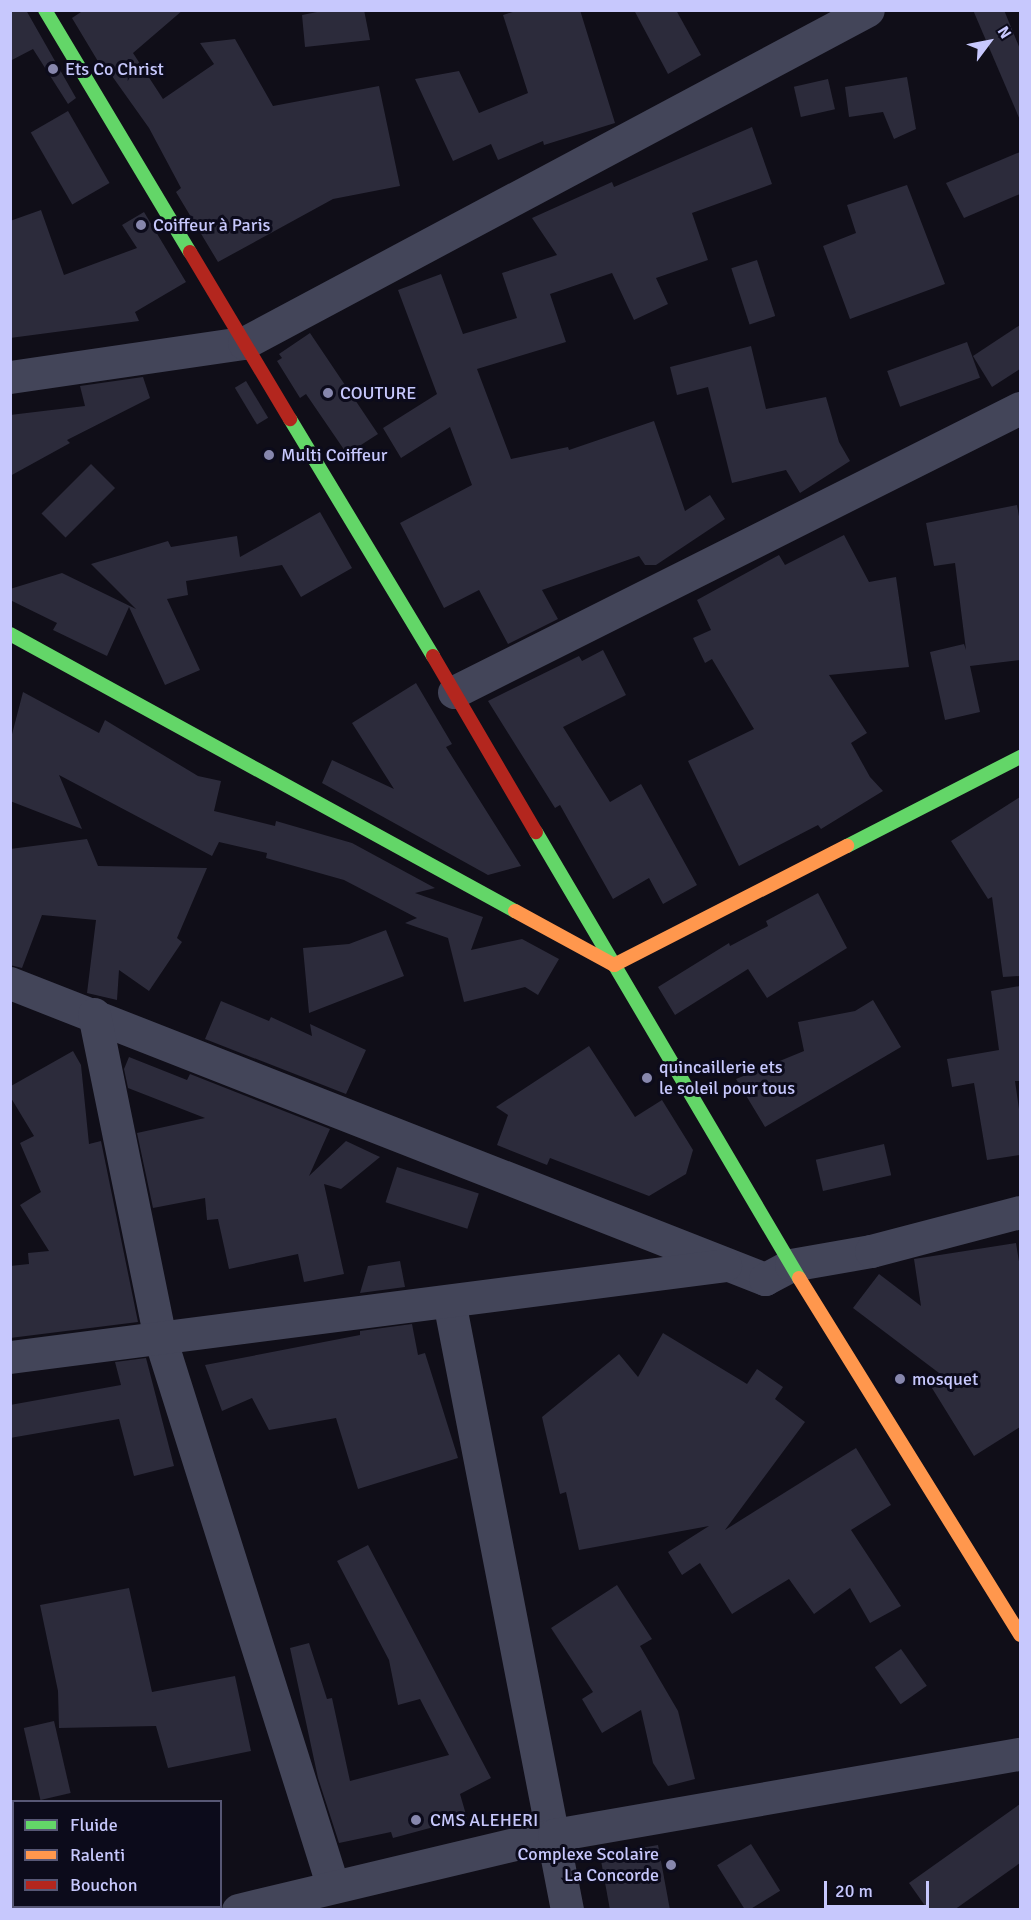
<!DOCTYPE html>
<html>
<head>
<meta charset="utf-8">
<style>
	body { margin:0 }
	#map { position:relative; width:1031px; height:1920px; overflow:hidden; background:#100e18; font-family:Signika,sans-serif }
	div>[style] { position:absolute }
	.building>* { inset:0; background:#2c2b3b; transform-origin:0 0 }
	.street>* { height:33px; margin:-16.5px; padding:0 16.5px; transform-origin:16.5px; border-radius:16.5px; background:#434559 }
	.fast>* { height:14px; margin:-7px; padding:0 7px; transform-origin:7px; border-radius:7px; background:#63d668 }
	.slow>* { height:14px; margin:-7px; padding:0 7px; transform-origin:7px; border-radius:7px; background:#ff974d }
	.jam>* { height:14px; margin:-7px; padding:0 7px; transform-origin:7px; border-radius:7px; background:#b3261e }
	.dots>* { width:16px; height:16px; translate:-50% -50%; box-sizing:border-box; border:3px solid #0c0b1b; border-radius:50% }
	span { translate:-50% -50%; white-space:nowrap; text-align:center; line-height:1.15; -webkit-text-stroke:6px #0c0b1b; paint-order:stroke }
	.poi-label { font-size:18px; color:#c7c8fd }
	.left { translate:0 -50%; text-align:left }
	.right { translate:-100% -50%; text-align:right }
	.frame { position:absolute; inset:0; border:12px solid #c7c8fd; pointer-events:none }
	.legend { position:absolute; left:12px; top:1800px; width:210px; height:108px; box-sizing:border-box; background:#0c0b1b; border:2px solid #575775; margin:0; padding:8px 10px; list-style:none; font-size:18px; color:#c7c8fd }
	.legend li { display:flex; align-items:center; gap:12px; height:30px }
	.legend b { width:30px; border:2px solid #575775 }
	.north { position:absolute; left:959px; top:12px; width:60px; height:60px; -webkit-text-stroke:4px #0c0b1b; paint-order:stroke; rotate:58deg; font-size:16px; font-weight:700; line-height:24px; text-align:center; color:#c7c8fd }
	.north::after { content:''; display:block; margin:auto; width:21px; height:27px; background:#c7c8fd; clip-path:polygon(50% 0,100% 100%,50% 72%,0 100%) }
	.scale { position:absolute; left:824px; top:1881px; width:105px; height:27px; box-sizing:border-box; border:3px solid #c7c8fd; border-top:0; padding-left:8px; font-size:18px; line-height:21px; white-space:nowrap; color:#c7c8fd; -webkit-text-stroke:4px #0c0b1b; paint-order:stroke }
</style>
</head>
<body>
<div id="map">
	<div class="building">
		<i style="clip-path:polygon(10px 10px,26px 10px,76px 98px,68px 104px,33px 49px,10px 61px)"></i>
		<i style="clip-path:polygon(84px 10px,183px 10px,133px 53px,163px 99px,214px 64px,200px 43px,235px 39px,273px 106px,379px 86px,400px 186px,333px 199px,218px 262px,176px 192px,181px 188px,149px 128px,112px 76px,108px 78px,72px 18px)"></i>
		<i style="clip-path:polygon(327px 10px,364px 10px,370px 40px,305px 47px,302px 15px)"></i>
		<i style="clip-path:polygon(519px 10px,580px 10px,615px 123px,544px 145px,543px 141px,498px 160px,491px 144px,453px 161px,415px 79px,459px 71px,479px 113px,528px 93px,503px 15px)"></i>
		<i style="clip-path:polygon(634px 10px,676px 10px,701px 55px,668px 74px)"></i>
		<i style="clip-path:polygon(973px 10px,1004px 10px,1020px 49px,1020px 120px)"></i>
		<i style="clip-path:polygon(907px 77px,916px 129px,894px 139px,883px 112px,849px 117px,845px 87px)"></i>
		<i style="left:828px;top:79px;width:31px;height:35px;rotate:77deg"></i>
		<i style="left:68px;top:111px;width:83px;height:43px;rotate:60deg"></i>
		<i style="clip-path:polygon(752px 127px,772px 184px,692px 213px,708px 260px,656px 278px,668px 304px,634px 320px,612px 273px,550px 294px,566px 342px,477px 369px,511px 459px,568px 447px,569px 450px,654px 421px,685px 511px,710px 495px,725px 519px,656px 565px,645px 565px,639px 556px,542px 590px,558px 619px,508px 644px,479px 590px,444px 608px,400px 523px,472px 485px,450px 427px,401px 458px,383px 428px,437px 394px,398px 290px,441px 274px,463px 334px,517px 318px,502px 273px,557px 255px,532px 218px,612px 182px,614px 187px)"></i>
		<i style="clip-path:polygon(1020px 152px,1020px 194px,964px 218px,946px 183px)"></i>
		<i style="clip-path:polygon(907px 185px,945px 284px,850px 319px,823px 246px,856px 233px,847px 205px)"></i>
		<i style="clip-path:polygon(41px 210px,64px 275px,137px 248px,122px 225px,144px 212px,186px 282px,135px 312px,139px 321px,10px 338px,10px 221px)"></i>
		<i style="left:757px;top:260px;width:59px;height:27px;rotate:72deg"></i>
		<i style="clip-path:polygon(1020px 325px,1020px 369px,992px 387px,973px 356px)"></i>
		<i style="clip-path:polygon(310px 333px,378px 434px,347px 454px,306px 394px,300px 398px,277px 361px,282px 358px,279px 354px)"></i>
		<i style="left:967px;top:342px;width:38px;height:85px;rotate:70deg"></i>
		<i style="clip-path:polygon(751px 346px,766px 409px,826px 397px,839px 442px,850px 461px,800px 493px,786px 470px,732px 483px,708px 387px,677px 395px,670px 367px)"></i>
		<i style="clip-path:polygon(143px 377px,150px 398px,67px 440px,70px 443px,10px 476px,10px 415px,85px 406px,80px 386px)"></i>
		<i style="left:246px;top:381px;width:43px;height:13px;rotate:59deg"></i>
		<i style="left:91px;top:464px;width:34px;height:70px;rotate:45deg"></i>
		<i style="clip-path:polygon(1017px 505px,1020px 522px,1020px 660px,970px 666px,980px 712px,945px 720px,930px 652px,964px 644px,966px 650px,955px 563px,934px 566px,926px 523px)"></i>
		<i style="clip-path:polygon(320px 512px,352px 568px,301px 597px,282px 565px,186px 581px,188px 595px,167px 599px,200px 670px,165px 685px,129px 607px,107px 656px,53px 630px,57px 623px,10px 600px,10px 589px,62px 573px,136px 609px,91px 564px,168px 541px,171px 547px,237px 536px,240px 557px)"></i>
		<i style="clip-path:polygon(844px 535px,869px 582px,896px 577px,909px 667px,829px 675px,867px 733px,851px 743px,870px 777px,883px 791px,821px 829px,818px 825px,739px 866px,688px 761px,754px 729px,712px 659px,705px 663px,693px 638px,711px 630px,697px 600px,779px 555px,785px 565px)"></i>
		<i style="clip-path:polygon(603px 650px,626px 695px,563px 727px,610px 802px,641px 784px,697px 885px,663px 904px,649px 878px,613px 899px,560px 805px,555px 808px,488px 701px,579px 656px,582px 661px)"></i>
		<i style="clip-path:polygon(416px 683px,452px 744px,446px 747px,521px 866px,488px 875px,322px 783px,332px 760px,394px 789px,352px 723px)"></i>
		<i style="clip-path:polygon(23px 692px,99px 733px,105px 720px,198px 776px,221px 781px,214px 811px,275px 826px,276px 821px,352px 843px,435px 888px,415px 893px,483px 917px,471px 950px,522px 939px,559px 959px,538px 995px,525px 987px,464px 1002px,448px 938px,405px 923px,417px 918px,344px 880px,266px 858px,267px 853px,219px 842px,212px 856px,59px 775px,82px 829px,10px 801px,10px 742px)"></i>
		<i style="clip-path:polygon(1020px 797px,1020px 976px,1003px 977px,992px 897px,988px 899px,951px 841px)"></i>
		<i style="clip-path:polygon(87px 839px,98px 866px,207px 868px,177px 938px,182px 942px,149px 991px,119px 970px,117px 1000px,87px 993px,96px 920px,42px 915px,22px 968px,10px 965px,10px 849px)"></i>
		<i style="clip-path:polygon(818px 893px,847px 948px,767px 998px,748px 969px,675px 1015px,658px 987px,729px 943px,730px 946px,768px 926px,766px 921px)"></i>
		<i style="clip-path:polygon(386px 930px,404px 976px,309px 1013px,303px 948px,349px 944px)"></i>
		<i style="clip-path:polygon(1020px 986px,1020px 1081px,1015px 1081px,1020px 1116px,1020px 1155px,987px 1160px,974px 1083px,952px 1087px,947px 1059px,999px 1050px,991px 991px)"></i>
		<i style="clip-path:polygon(873px 1000px,901px 1047px,765px 1127px,736px 1079px,804px 1051px,798px 1022px,855px 1011px)"></i>
		<i style="clip-path:polygon(221px 1001px,269px 1021px,271px 1017px,312px 1036px,310px 1024px,366px 1050px,346px 1094px,205px 1039px)"></i>
		<i style="clip-path:polygon(589px 1046px,635px 1117px,662px 1100px,693px 1150px,686px 1174px,649px 1196px,550px 1158px,547px 1165px,497px 1145px,508px 1115px,496px 1107px)"></i>
		<i style="clip-path:polygon(73px 1051px,81px 1065px,89px 1144px,101px 1141px,138px 1322px,10px 1338px,10px 1266px,29px 1264px,28px 1253px,49px 1251px,20px 1205px,41px 1192px,20px 1143px,34px 1136px,11px 1098px,11px 1086px)"></i>
		<i style="clip-path:polygon(129px 1057px,187px 1080px,190px 1074px,330px 1129px,309px 1176px,346px 1141px,380px 1157px,341px 1189px,324px 1184px,344px 1274px,304px 1282px,298px 1254px,229px 1269px,218px 1219px,207px 1220px,205px 1198px,153px 1208px,137px 1133px,205px 1118px,128px 1088px,124px 1069px)"></i>
		<i style="left:884px;top:1144px;width:32px;height:70px;rotate:77deg"></i>
		<i style="left:397px;top:1167px;width:86px;height:37px;rotate:18deg"></i>
		<i style="clip-path:polygon(1016px 1243px,1020px 1268px,1020px 1427px,974px 1456px,927px 1380px,939px 1373px,853px 1308px,879px 1274px,921px 1306px,914px 1259px)"></i>
		<i style="clip-path:polygon(400px 1261px,405px 1287px,360px 1293px,368px 1266px)"></i>
		<i style="clip-path:polygon(412px 1324px,418px 1355px,425px 1353px,458px 1458px,358px 1489px,336px 1418px,269px 1430px,252px 1398px,222px 1411px,205px 1365px,360px 1335px,360px 1331px)"></i>
		<i style="clip-path:polygon(663px 1333px,747px 1384px,757px 1369px,783px 1387px,775px 1399px,805px 1422px,725px 1530px,856px 1448px,891px 1505px,851px 1530px,901px 1606px,870px 1623px,850px 1588px,814px 1614px,789px 1579px,732px 1614px,700px 1563px,682px 1575px,668px 1552px,709px 1526px,579px 1550px,566px 1492px,560px 1494px,542px 1417px,619px 1354px,638px 1377px)"></i>
		<i style="clip-path:polygon(146px 1358px,174px 1466px,134px 1476px,119px 1419px,10px 1438px,10px 1405px,121px 1385px,115px 1362px)"></i>
		<i style="clip-path:polygon(368px 1545px,491px 1778px,460px 1794px,467px 1818px,393px 1838px,391px 1832px,339px 1843px,318px 1778px,290px 1648px,309px 1643px,327px 1699px,332px 1698px,350px 1781px,449px 1755px,420px 1699px,398px 1705px,389px 1660px,337px 1561px)"></i>
		<i style="clip-path:polygon(617px 1585px,652px 1639px,640px 1646px,678px 1711px,695px 1779px,668px 1786px,653px 1763px,641px 1710px,602px 1733px,582px 1699px,593px 1692px,551px 1628px)"></i>
		<i style="clip-path:polygon(129px 1588px,152px 1692px,235px 1676px,251px 1751px,168px 1768px,156px 1726px,59px 1728px,58px 1691px,40px 1605px)"></i>
		<i style="left:901px;top:1649px;width:45px;height:32px;rotate:55deg"></i>
		<i style="left:54px;top:1721px;width:74px;height:31px;rotate:77deg"></i>
		<i style="clip-path:polygon(1020px 1804px,1020px 1863px,954px 1910px,928px 1910px,909px 1883px)"></i>
		<i style="left:751px;top:1844px;width:55px;height:40px;rotate:58deg"></i>
		<i style="clip-path:polygon(658px 1845px,670px 1910px,610px 1910px,600px 1855px)"></i>
	</div>
	<div class="street">
		<i style="left:10px;top:377px;width:236px;rotate:-8.3deg"></i>
		<i style="left:244px;top:343px;width:707px;rotate:-28.09deg"></i>
		<i style="left:454px;top:692px;width:633px;rotate:-26.65deg"></i>
		<i style="left:10px;top:983px;width:811px;rotate:21.41deg"></i>
		<i style="left:765px;top:1279px;width:30px;rotate:-28deg"></i>
		<i style="left:791px;top:1265px;width:81px;rotate:-9.9deg"></i>
		<i style="left:871px;top:1251px;width:154px;rotate:-14.7deg"></i>
		<i style="left:94px;top:1014px;width:331px;rotate:78.5deg"></i>
		<i style="left:160px;top:1338px;width:572px;rotate:72.51deg"></i>
		<i style="left:449px;top:1301px;width:620px;rotate:79.03deg"></i>
		<i style="left:10px;top:1357px;width:721px;rotate:-7.33deg"></i>
		<i style="left:238px;top:1910px;width:325px;rotate:-13.4deg"></i>
		<i style="left:554px;top:1835px;width:473px;rotate:-9.9deg"></i>
	</div>
	<div class="fast">
		<i style="left:45px;top:10px;width:282px;rotate:59.1deg"></i>
		<i style="left:290px;top:419px;width:277px;rotate:58.9deg"></i>
		<i style="left:10px;top:634px;width:576px;rotate:28.75deg"></i>
		<i style="left:536px;top:832px;width:518px;rotate:59.47deg"></i>
		<i style="left:847px;top:846px;width:195px;rotate:-27.2deg"></i>
	</div>
	<div class="slow">
		<i style="left:515px;top:911px;width:113px;rotate:28.6deg"></i>
		<i style="left:614px;top:965px;width:262px;rotate:-27.1deg"></i>
		<i style="left:799px;top:1278px;width:420px;rotate:58.2deg"></i>
	</div>
	<div class="jam">
		<i style="left:190px;top:252px;width:195px;rotate:59.1deg"></i>
		<i style="left:433px;top:656px;width:204px;rotate:59.7deg"></i>
	</div>
	<div class="dots">
		<i style="left:53px;top:69px;background:#8787ad"></i>
		<i style="left:141px;top:225px;background:#8787ad"></i>
		<i style="left:328px;top:393px;background:#8787ad"></i>
		<i style="left:269px;top:455px;background:#8787ad"></i>
		<i style="left:647px;top:1078px;background:#8787ad"></i>
		<i style="left:900px;top:1379px;background:#8787ad"></i>
		<i style="left:416px;top:1820px;background:#8787ad"></i>
		<i style="left:671px;top:1865px;background:#8787ad"></i>
	</div>
	<div class="poi-label">
		<span class="left" style="left:65px;top:69px">Ets Co Christ</span>
		<span class="left" style="left:153px;top:225px">Coiffeur à Paris</span>
		<span class="left" style="left:340px;top:393px">COUTURE</span>
		<span class="left" style="left:281px;top:455px">Multi Coiffeur</span>
		<span class="left" style="left:659px;top:1078px">quincaillerie ets<br>le soleil pour tous</span>
		<span class="left" style="left:912px;top:1379px">mosquet</span>
		<span class="left" style="left:430px;top:1820px">CMS ALEHERI</span>
		<span class="right" style="left:659px;top:1865px">Complexe Scolaire<br>La Concorde</span>
	</div>
	<div class="frame"></div>
	<ul class="legend">
	<li><b style="height:8px;background:#63d668"></b>Fluide</li>
	<li><b style="height:8px;background:#ff974d"></b>Ralenti</li>
	<li><b style="height:8px;background:#b3261e"></b>Bouchon</li>
	</ul>
	<div class="north">N</div>
	<div class="scale">20 m</div>
</div>
</body>
</html>
